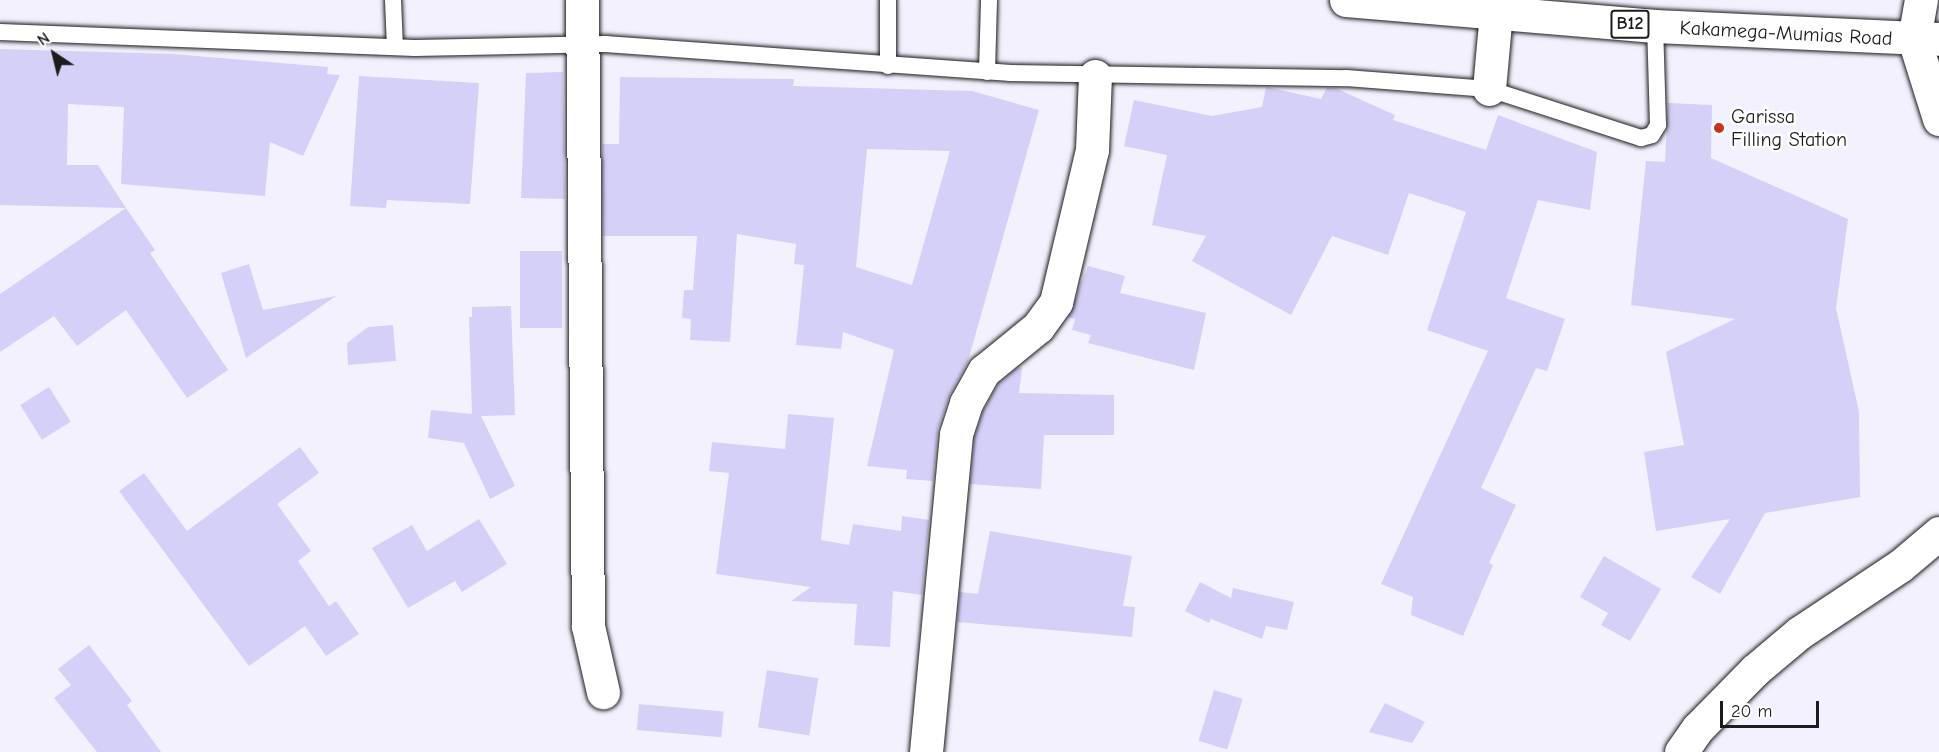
<!DOCTYPE html>
<html>
<head>
<meta charset="utf-8">
<style>
	body { margin:0 }
	#map { position:relative; width:1939px; height:752px; overflow:hidden; background:#f2f1fd; font-family:"Comic Neue",sans-serif }
	div>[style] { position:absolute }
	.building>* { inset:0; background:#d5d0f8; transform-origin:0 0 }
	.roads { filter:drop-shadow(0 0 2px #1c1c1c) drop-shadow(0 0 2px #1c1c1c) }
	.lane>* { height:16px; margin:-8px; padding:0 8px; transform-origin:8px; border-radius:8px; background:#fff }
	.street>* { height:33px; margin:-16.5px; padding:0 16.5px; transform-origin:16.5px; border-radius:16.5px; background:#fff }
	.primary>* { height:33px; margin:-16.5px; padding:0 16.5px; transform-origin:16.5px; border-radius:16.5px; background:#fff }
	.highway>* { height:33px; margin:-16.5px; padding:0 16.5px; transform-origin:16.5px; border-radius:16.5px; background:#fff }
	.dots>* { width:16px; height:16px; translate:-50% -50%; box-sizing:border-box; border:3px solid #fff; border-radius:50% }
	span { translate:-50% -50%; white-space:nowrap; text-align:center; line-height:1.15; -webkit-text-stroke:5px #fff; paint-order:stroke }
	.shield-label span { padding:2px 4px; background:#fff; border:2px solid; border-radius:4px; -webkit-text-stroke-width:0 }
	.shield-label { font-size:18px; color:#1c1c1c; font-weight:700 }
	.street-label { font-size:20px; color:#1c1c1c }
	.poi-label { font-size:20px; color:#1c1c1c }
	.left { translate:0 -50%; text-align:left }
	.north { position:absolute; left:24px; top:24px; width:60px; height:60px; -webkit-text-stroke:4px #fff; paint-order:stroke; rotate:325deg; font-size:16px; font-weight:700; line-height:24px; text-align:center; color:#1c1c1c }
	.north::after { content:''; display:block; margin:auto; width:21px; height:27px; background:#1c1c1c; clip-path:polygon(50% 0,100% 100%,50% 72%,0 100%) }
	.scale { position:absolute; left:1720px; top:701px; width:99px; height:27px; box-sizing:border-box; border:3px solid #1c1c1c; border-top:0; padding-left:8px; font-size:18px; line-height:21px; white-space:nowrap; color:#1c1c1c; -webkit-text-stroke:4px #fff; paint-order:stroke }
</style>
</head>
<body>
<div id="map">
	<div class="building">
		<i style="clip-path:polygon(0 49px,173px 54px,328px 67px,327px 74px,340px 75px,303px 156px,270px 142px,265px 196px,121px 184px,124px 107px,68px 104px,67px 165px,98px 165px,126px 208px,0 205px)"></i>
		<i style="clip-path:polygon(563px 72px,565px 199px,521px 198px,526px 73px)"></i>
		<i style="clip-path:polygon(359px 76px,479px 83px,470px 204px,387px 200px,386px 208px,350px 206px)"></i>
		<i style="clip-path:polygon(evenodd,620px 77px,794px 79px,793px 86px,972px 91px,1039px 110px,968px 361px,950px 394px,938px 428px,933px 481px,906px 479px,907px 470px,867px 466px,894px 350px,843px 332px,841px 349px,796px 345px,804px 265px,794px 264px,796px 244px,737px 234px,730px 342px,690px 340px,691px 319px,682px 318px,684px 290px,693px 290px,697px 236px,603px 236px,602px 144px,619px 144px,620px 77px,867px 149px,950px 151px,912px 285px,856px 267px,867px 149px)"></i>
		<i style="clip-path:polygon(1266px 87px,1321px 99px,1327px 88px,1335px 88px,1395px 115px,1393px 120px,1486px 150px,1498px 115px,1597px 152px,1590px 210px,1538px 200px,1506px 298px,1565px 319px,1547px 371px,1536px 368px,1481px 488px,1516px 505px,1489px 563px,1493px 565px,1463px 636px,1411px 615px,1413px 597px,1381px 584px,1488px 351px,1427px 330px,1466px 212px,1409px 193px,1388px 255px,1332px 236px,1291px 315px,1192px 261px,1206px 236px,1152px 225px,1167px 155px,1124px 146px,1134px 100px,1212px 116px,1262px 107px)"></i>
		<i style="clip-path:polygon(1668px 103px,1712px 105px,1711px 158px,1848px 219px,1836px 308px,1859px 412px,1860px 497px,1765px 513px,1720px 594px,1691px 577px,1730px 519px,1656px 531px,1644px 452px,1684px 445px,1666px 352px,1735px 319px,1631px 305px,1646px 161px,1665px 162px)"></i>
		<i style="clip-path:polygon(126px 208px,155px 250px,150px 253px,228px 370px,187px 398px,126px 310px,77px 346px,54px 316px,0 352px,0 294px)"></i>
		<i style="left:520px;top:251px;width:42px;height:77px"></i>
		<i style="clip-path:polygon(249px 264px,263px 310px,336px 296px,246px 358px,221px 273px)"></i>
		<i style="clip-path:polygon(1088px 266px,1125px 276px,1120px 293px,1206px 313px,1194px 370px,1088px 343px,1091px 335px,1072px 330px,1075px 319px,1068px 317px)"></i>
		<i style="clip-path:polygon(511px 306px,515px 415px,481px 416px,515px 486px,490px 499px,464px 443px,428px 438px,431px 410px,472px 414px,469px 317px,472px 317px,472px 307px)"></i>
		<i style="clip-path:polygon(393px 325px,396px 361px,348px 365px,347px 343px,368px 327px)"></i>
		<i style="clip-path:polygon(1018px 367px,1022px 368px,1019px 393px,1114px 395px,1114px 435px,1044px 435px,1041px 489px,970px 484px,974px 438px,983px 411px,999px 383px)"></i>
		<i style="left:49px;top:387px;width:41px;height:34px;rotate:58deg"></i>
		<i style="clip-path:polygon(788px 414px,834px 418px,821px 540px,849px 545px,853px 524px,901px 531px,902px 516px,929px 520px,922px 595px,893px 591px,890px 647px,854px 645px,857px 604px,791px 601px,811px 587px,716px 574px,729px 473px,709px 471px,712px 442px,785px 449px)"></i>
		<i style="clip-path:polygon(300px 447px,319px 473px,277px 504px,311px 551px,298px 561px,329px 606px,336px 601px,359px 634px,326px 656px,305px 626px,249px 666px,119px 491px,144px 473px,187px 531px)"></i>
		<i style="clip-path:polygon(479px 519px,507px 564px,462px 592px,455px 581px,408px 608px,372px 548px,412px 525px,427px 551px)"></i>
		<i style="clip-path:polygon(990px 531px,1132px 556px,1123px 606px,1135px 607px,1132px 637px,957px 622px,960px 592px,978px 594px)"></i>
		<i style="clip-path:polygon(1604px 556px,1661px 589px,1630px 641px,1601px 625px,1608px 613px,1580px 597px)"></i>
		<i style="clip-path:polygon(1200px 582px,1231px 598px,1233px 588px,1294px 602px,1287px 630px,1266px 626px,1262px 639px,1211px 619px,1209px 623px,1185px 611px)"></i>
		<i style="clip-path:polygon(89px 645px,132px 701px,127px 705px,161px 752px,97px 752px,54px 698px,71px 685px,58px 669px)"></i>
		<i style="left:767px;top:670px;width:52px;height:58px;rotate:9deg"></i>
		<i style="left:1214px;top:690px;width:30px;height:53px;rotate:17deg"></i>
		<i style="clip-path:polygon(1385px 703px,1425px 722px,1412px 743px,1369px 732px)"></i>
		<i style="left:639px;top:704px;width:85px;height:26px;rotate:5deg"></i>
	</div>
	<div class="roads">
		<div class="lane">
			<i style="left:393px;top:0;width:47px;rotate:87.6deg"></i>
			<i style="left:0;top:32px;width:415px;rotate:2.2deg"></i>
			<i style="left:415px;top:48px;width:191px;rotate:-1.2deg"></i>
			<i style="left:606px;top:44px;width:405px;rotate:4.1deg"></i>
			<i style="left:1010px;top:73px;width:336px;rotate:0.9deg"></i>
			<i style="left:1346px;top:78px;width:143px;rotate:4.4deg"></i>
			<i style="left:1489px;top:89px;width:160px;rotate:17.9deg"></i>
			<i style="left:1641px;top:138px;width:11px;rotate:-15deg"></i>
			<i style="left:1652px;top:135px;width:12px;rotate:-59deg"></i>
			<i style="left:1658px;top:125px;width:99px;rotate:-91.7deg"></i>
			<i style="left:888px;top:66px;width:66px;rotate:-90deg"></i>
			<i style="left:987px;top:72px;width:72px;rotate:-88.4deg"></i>
		</div>
		<div class="street">
			<i style="left:582px;top:0;width:626px;rotate:89.45deg"></i>
			<i style="left:588px;top:626px;width:68px;rotate:77.2deg"></i>
			<i style="left:1914px;top:39px;width:40px;rotate:-80deg"></i>
			<i style="left:1489px;top:89px;width:77px;rotate:-84.8deg"></i>
			<i style="left:926px;top:752px;width:319px;rotate:-84.6deg"></i>
			<i style="left:956px;top:434px;width:33px;rotate:-72deg"></i>
			<i style="left:966px;top:403px;width:37px;rotate:-61deg"></i>
			<i style="left:984px;top:371px;width:70px;rotate:-39.2deg"></i>
			<i style="left:1038px;top:327px;width:31px;rotate:-54deg"></i>
			<i style="left:1056px;top:302px;width:156px;rotate:-76.7deg"></i>
			<i style="left:1092px;top:150px;width:74px;rotate:-87.7deg"></i>
			<i style="left:1681px;top:752px;width:29px;rotate:-55deg"></i>
			<i style="left:1698px;top:728px;width:81px;rotate:-45.5deg"></i>
			<i style="left:1755px;top:670px;width:57px;rotate:-40.1deg"></i>
			<i style="left:1799px;top:633px;width:121px;rotate:-33.6deg"></i>
			<i style="left:1900px;top:566px;width:51px;rotate:-40.2deg"></i>
		</div>
		<div class="primary">
			<i style="left:1914px;top:39px;width:84px;rotate:72.6deg"></i>
		</div>
		<div class="highway">
			<i style="left:1346px;top:0;width:310px;rotate:4.8deg"></i>
			<i style="left:1655px;top:26px;width:284px;rotate:2.6deg"></i>
		</div>
	</div>
	<div class="dots">
		<i style="left:1719px;top:128px;background:#c8321e"></i>
	</div>
	<div class="shield-label">
		<span style="left:1630px;top:24px">B12</span>
	</div>
	<div class="street-label">
		<span style="left:1786px;top:33px;rotate:3deg">Kakamega-Mumias Road</span>
	</div>
	<div class="poi-label">
		<span class="left" style="left:1731px;top:128px">Garissa<br>Filling Station</span>
	</div>
	<div class="north">N</div>
	<div class="scale">20 m</div>
</div>
</body>
</html>
